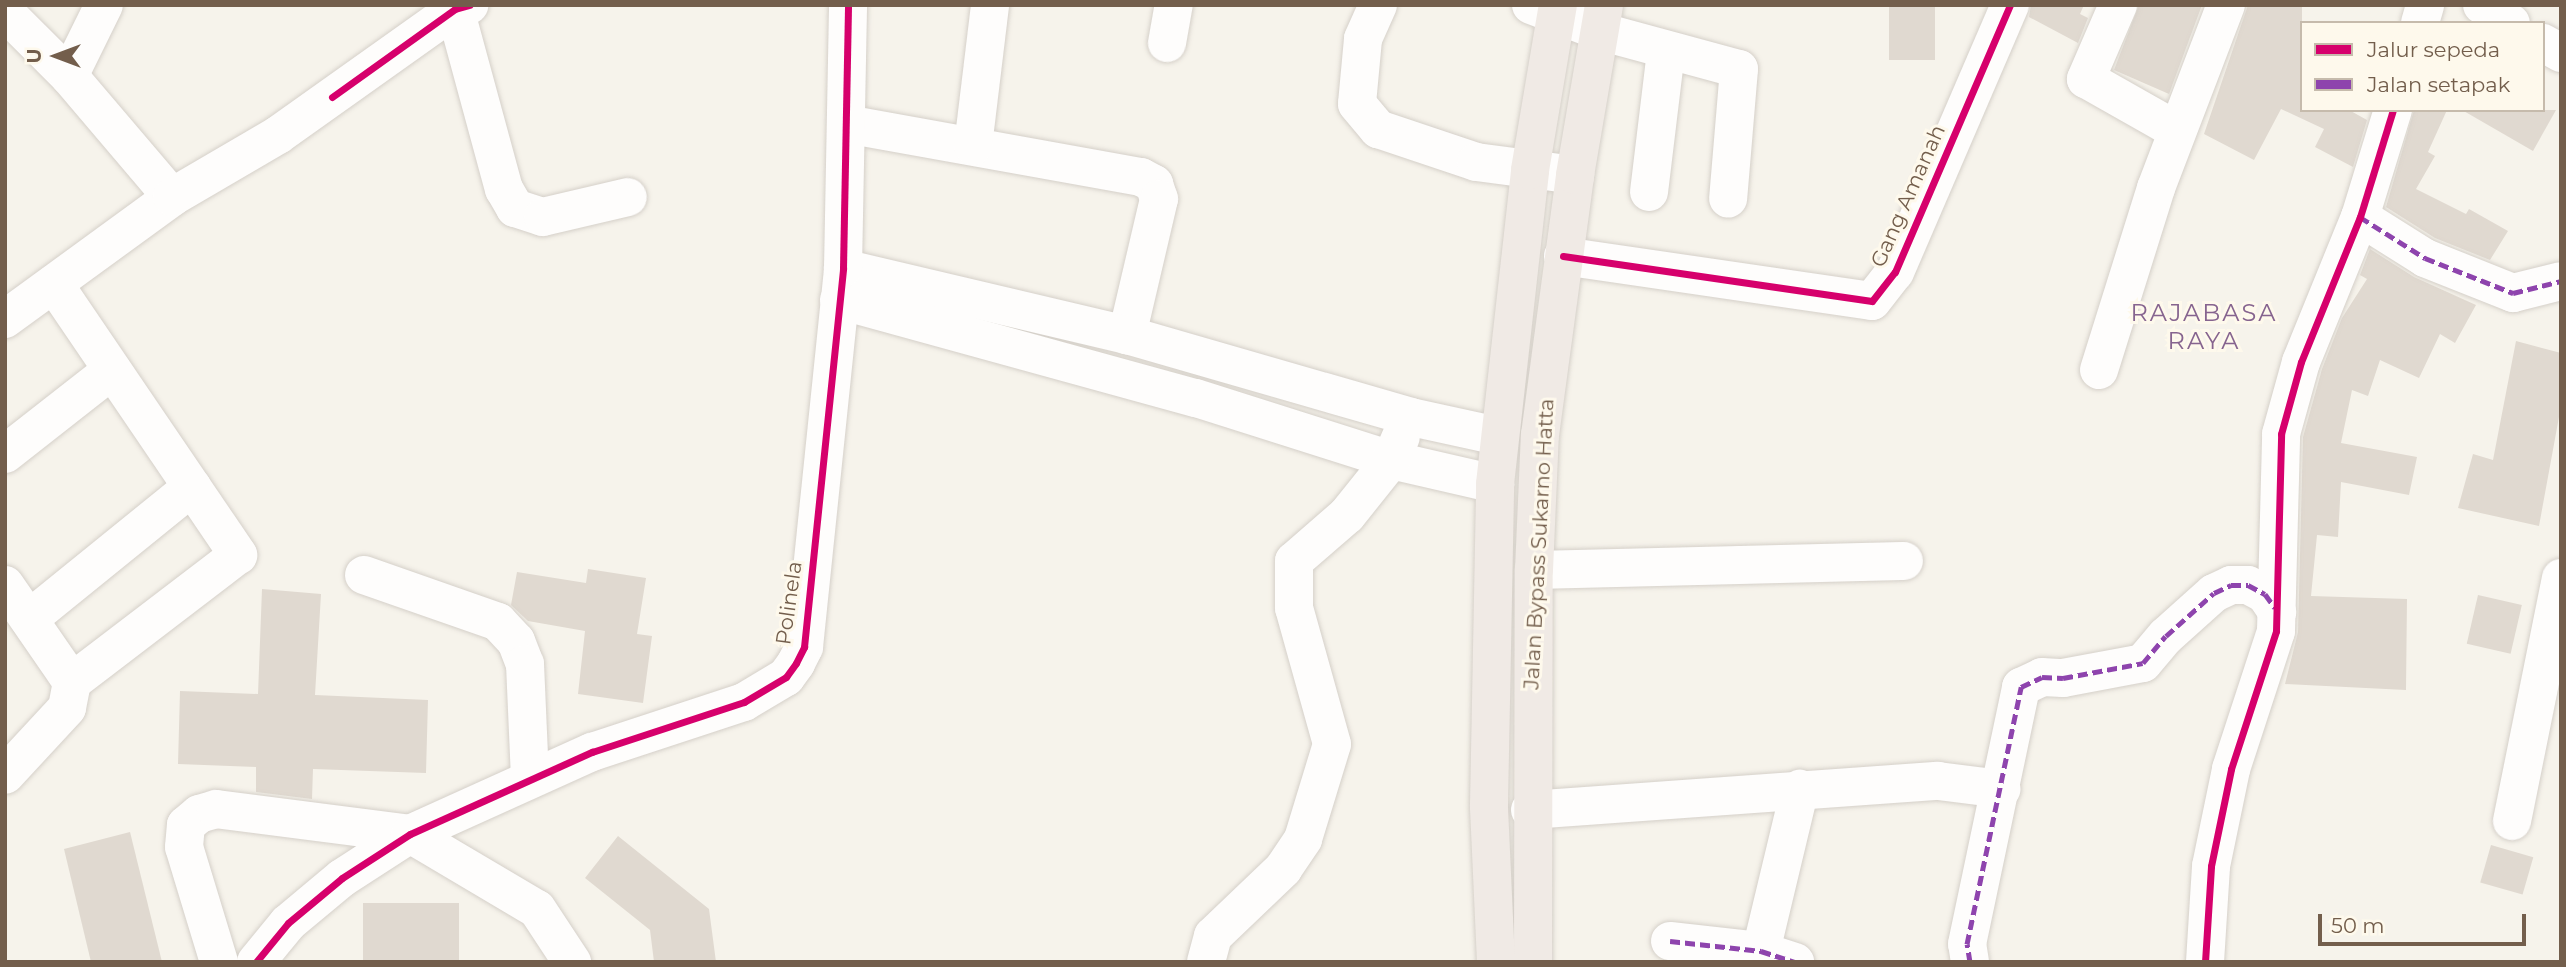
<!DOCTYPE html>
<html>
<head>
<meta charset="utf-8">
<style>
	body { margin:0 }
	#map { position:relative; width:2566px; height:967px; overflow:hidden; background:#f6f3eb; font-family:Montserrat,sans-serif }
	div>[style] { position:absolute }
	.building>* { inset:0; background:#e0d9d0; transform-origin:0 0 }
	.roads { filter:drop-shadow(0 0 2px #d5d0c9) drop-shadow(0 0 2px #d5d0c9) }
	.minor>* { height:38px; margin:-19px; padding:0 19px; transform-origin:19px; border-radius:19px; background:#fefdfc }
	.highway>* { height:38px; margin:-19px; padding:0 19px; transform-origin:19px; border-radius:19px; background:#f0eae5 }
	.quiet>* { height:5px; margin-top:-2.5px; transform-origin:0; background:repeating-linear-gradient(90deg,#8e44ad 0 10px,transparent 0 15px) }
	.cycleway>* { height:7px; margin:-3.5px; padding:0 3.5px; transform-origin:3.5px; border-radius:3.5px; background:#d6006c }
	span { translate:-50% -50%; white-space:nowrap; text-align:center; line-height:1.15; -webkit-text-stroke:6px #fef9ec; paint-order:stroke }
	.street-label { font-size:21px; color:#735e4c }
	.quarter-label { font-size:24px; color:#86648f; letter-spacing:2px }
	.frame { position:absolute; inset:0; border:7px solid #735e4c; pointer-events:none }
	.legend { position:absolute; left:2300px; top:21px; width:245px; height:91px; box-sizing:border-box; background:#fef9ec; border:2px solid #c6bbac; margin:0; padding:9px 12px; list-style:none; font-size:21px; color:#735e4c }
	.legend li { display:flex; align-items:center; gap:14px; height:35px }
	.legend b { width:35px; border:2px solid #c6bbac }
	.north { position:absolute; left:21px; top:21px; width:70px; height:70px; -webkit-text-stroke:5px #fef9ec; paint-order:stroke; rotate:270deg; font-size:19px; font-weight:700; line-height:28px; text-align:center; color:#735e4c }
	.north::after { content:''; display:block; margin:auto; width:24px; height:32px; background:#735e4c; clip-path:polygon(50% 0,100% 100%,50% 72%,0 100%) }
	.scale { position:absolute; left:2318px; top:914px; width:208px; height:32px; box-sizing:border-box; border:4px solid #735e4c; border-top:0; padding-left:9px; font-size:21px; line-height:24px; white-space:nowrap; color:#735e4c; -webkit-text-stroke:5px #fef9ec; paint-order:stroke }
</style>
</head>
<body>
<div id="map">
	<div class="building">
		<i style="left:1889px;top:5px;width:46px;height:55px"></i>
		<i style="clip-path:polygon(2031px 5px,2084px 5px,2080px 14px,2088px 18px,2078px 43px,2029px 17px)"></i>
		<i style="clip-path:polygon(2139px 5px,2202px 5px,2169px 94px,2114px 70px)"></i>
		<i style="clip-path:polygon(2248px 5px,2302px 5px,2302px 110px,2349px 110px,2367px 120px,2353px 167px,2315px 147px,2324px 129px,2281px 109px,2254px 160px,2204px 134px)"></i>
		<i style="clip-path:polygon(2414px 110px,2447px 110px,2428px 152px,2435px 156px,2416px 189px,2466px 214px,2469px 209px,2508px 231px,2490px 260px,2435px 238px,2386px 207px)"></i>
		<i style="clip-path:polygon(2462px 110px,2556px 110px,2533px 151px)"></i>
		<i style="clip-path:polygon(2370px 249px,2414px 277px,2476px 305px,2455px 343px,2440px 334px,2419px 378px,2380px 360px,2368px 396px,2352px 390px,2341px 443px,2417px 457px,2409px 495px,2341px 482px,2338px 537px,2317px 535px,2311px 596px,2407px 599px,2406px 690px,2285px 684px,2298px 632px,2303px 437px,2322px 369px,2342px 318px,2367px 279px,2360px 275px)"></i>
		<i style="clip-path:polygon(2516px 341px,2561px 353px,2561px 406px,2539px 526px,2458px 508px,2473px 454px,2493px 460px)"></i>
		<i style="clip-path:polygon(588px 569px,646px 578px,637px 634px,652px 636px,643px 703px,578px 694px,585px 631px,528px 621px,511px 605px,517px 572px,586px 583px)"></i>
		<i style="clip-path:polygon(262px 589px,321px 594px,315px 695px,428px 700px,426px 773px,313px 769px,312px 799px,256px 792px,256px 767px,178px 764px,180px 691px,258px 694px)"></i>
		<i style="left:2478px;top:595px;width:45px;height:50px;rotate:13deg"></i>
		<i style="clip-path:polygon(130px 832px,162px 962px,91px 962px,64px 849px)"></i>
		<i style="clip-path:polygon(618px 836px,709px 909px,716px 962px,654px 962px,650px 930px,585px 878px)"></i>
		<i style="left:2491px;top:845px;width:44px;height:39px;rotate:16deg"></i>
		<i style="left:363px;top:903px;width:96px;height:59px"></i>
	</div>
	<div class="roads">
		<div class="minor">
			<i style="left:1378px;top:5px;width:37px;rotate:114deg"></i>
			<i style="left:1363px;top:39px;width:65px;rotate:95.3deg"></i>
			<i style="left:1357px;top:104px;width:33px;rotate:50deg"></i>
			<i style="left:1378px;top:129px;width:103px;rotate:18.6deg"></i>
			<i style="left:1476px;top:162px;width:100px;rotate:7.5deg"></i>
			<i style="left:1531px;top:5px;width:73px;rotate:20.9deg"></i>
			<i style="left:1599px;top:31px;width:145px;rotate:15.2deg"></i>
			<i style="left:1739px;top:69px;width:130px;rotate:94.8deg"></i>
			<i style="left:2118px;top:5px;width:81px;rotate:113.4deg"></i>
			<i style="left:2086px;top:79px;width:103px;rotate:29.5deg"></i>
			<i style="left:2482px;top:5px;width:34px;rotate:32deg"></i>
			<i style="left:455px;top:9px;width:187px;rotate:74.8deg"></i>
			<i style="left:504px;top:189px;width:22px;rotate:60deg"></i>
			<i style="left:515px;top:208px;width:29px;rotate:18deg"></i>
			<i style="left:543px;top:217px;width:87px;rotate:-13.2deg"></i>
			<i style="left:5px;top:12px;width:91px;rotate:45deg"></i>
			<i style="left:69px;top:76px;width:159px;rotate:49.6deg"></i>
			<i style="left:2420px;top:23px;width:19px;rotate:-74deg"></i>
			<i style="left:1167px;top:43px;width:39px;rotate:-80deg"></i>
			<i style="left:2543px;top:43px;width:21px;rotate:29deg"></i>
			<i style="left:69px;top:76px;width:79px;rotate:-63.8deg"></i>
			<i style="left:846px;top:124px;width:300px;rotate:10.2deg"></i>
			<i style="left:1141px;top:177px;width:15px;rotate:28deg"></i>
			<i style="left:1154px;top:184px;width:16px;rotate:72deg"></i>
			<i style="left:1159px;top:199px;width:140px;rotate:103.2deg"></i>
			<i style="left:973px;top:146px;width:142px;rotate:-83.1deg"></i>
			<i style="left:1649px;top:192px;width:142px;rotate:-83.1deg"></i>
			<i style="left:2360px;top:217px;width:77px;rotate:32.2deg"></i>
			<i style="left:2425px;top:258px;width:95px;rotate:21.7deg"></i>
			<i style="left:2513px;top:293px;width:49px;rotate:-14deg"></i>
			<i style="left:1563px;top:256px;width:312px;rotate:8.3deg"></i>
			<i style="left:1872px;top:301px;width:37px;rotate:-52deg"></i>
			<i style="left:1895px;top:272px;width:291px;rotate:-66.7deg"></i>
			<i style="left:843px;top:268px;width:292px;rotate:13.3deg"></i>
			<i style="left:1127px;top:335px;width:296px;rotate:16.1deg"></i>
			<i style="left:1411px;top:417px;width:89px;rotate:12.3deg"></i>
			<i style="left:54px;top:284px;width:328px;rotate:55.8deg"></i>
			<i style="left:238px;top:555px;width:209px;rotate:142.6deg"></i>
			<i style="left:839px;top:300px;width:370px;rotate:15.4deg"></i>
			<i style="left:1196px;top:398px;width:205px;rotate:17.6deg"></i>
			<i style="left:1391px;top:460px;width:107px;rotate:13deg"></i>
			<i style="left:5px;top:319px;width:207px;rotate:-36.1deg"></i>
			<i style="left:172px;top:197px;width:123px;rotate:-30.3deg"></i>
			<i style="left:278px;top:135px;width:217px;rotate:-35.4deg"></i>
			<i style="left:455px;top:9px;width:15px;rotate:-16deg"></i>
			<i style="left:2099px;top:370px;width:191px;rotate:-72.6deg"></i>
			<i style="left:2156px;top:188px;width:196px;rotate:-69.1deg"></i>
			<i style="left:5px;top:454px;width:136px;rotate:-38.1deg"></i>
			<i style="left:1534px;top:570px;width:370px;rotate:-1.4deg"></i>
			<i style="left:364px;top:575px;width:142px;rotate:19.3deg"></i>
			<i style="left:498px;top:622px;width:26px;rotate:47deg"></i>
			<i style="left:516px;top:641px;width:25px;rotate:69deg"></i>
			<i style="left:525px;top:664px;width:115px;rotate:87.5deg"></i>
			<i style="left:5px;top:585px;width:118px;rotate:55.4deg"></i>
			<i style="left:72px;top:682px;width:26px;rotate:101deg"></i>
			<i style="left:67px;top:708px;width:91px;rotate:132.8deg"></i>
			<i style="left:29px;top:619px;width:210px;rotate:-39deg"></i>
			<i style="left:1530px;top:810px;width:409px;rotate:-4.1deg"></i>
			<i style="left:1938px;top:781px;width:64px;rotate:7.2deg"></i>
			<i style="left:2512px;top:821px;width:248px;rotate:-78.6deg"></i>
			<i style="left:1670px;top:941px;width:92px;rotate:6.3deg"></i>
			<i style="left:1761px;top:951px;width:36px;rotate:18deg"></i>
			<i style="left:1761px;top:951px;width:167px;rotate:-76.5deg"></i>
			<i style="left:219px;top:962px;width:120px;rotate:-106.9deg"></i>
			<i style="left:184px;top:847px;width:22px;rotate:-85deg"></i>
			<i style="left:186px;top:825px;width:17px;rotate:-40deg"></i>
			<i style="left:199px;top:814px;width:18px;rotate:-16deg"></i>
			<i style="left:216px;top:809px;width:196px;rotate:7.3deg"></i>
			<i style="left:410px;top:834px;width:147px;rotate:30.6deg"></i>
			<i style="left:537px;top:909px;width:64px;rotate:56.6deg"></i>
			<i style="left:256px;top:962px;width:50px;rotate:-50.6deg"></i>
			<i style="left:288px;top:923px;width:70px;rotate:-39.8deg"></i>
			<i style="left:342px;top:878px;width:81px;rotate:-32.9deg"></i>
			<i style="left:410px;top:834px;width:200px;rotate:-24.3deg"></i>
			<i style="left:592px;top:752px;width:160px;rotate:-18.2deg"></i>
			<i style="left:744px;top:702px;width:49px;rotate:-30.8deg"></i>
			<i style="left:786px;top:677px;width:17px;rotate:-54deg"></i>
			<i style="left:796px;top:663px;width:18px;rotate:-63deg"></i>
			<i style="left:804px;top:647px;width:381px;rotate:-84.1deg"></i>
			<i style="left:843px;top:268px;width:263px;rotate:-88.9deg"></i>
			<i style="left:1206px;top:962px;width:27px;rotate:-75deg"></i>
			<i style="left:1213px;top:936px;width:97px;rotate:-43.7deg"></i>
			<i style="left:1283px;top:869px;width:36px;rotate:-56deg"></i>
			<i style="left:1303px;top:839px;width:99px;rotate:-73deg"></i>
			<i style="left:1332px;top:744px;width:141px;rotate:-105.6deg"></i>
			<i style="left:1294px;top:608px;width:47px;rotate:-90deg"></i>
			<i style="left:1294px;top:561px;width:70px;rotate:-41deg"></i>
			<i style="left:1347px;top:515px;width:70px;rotate:-51.3deg"></i>
			<i style="left:1391px;top:460px;width:25px;rotate:-67deg"></i>
			<i style="left:1970px;top:962px;width:18px;rotate:-99deg"></i>
			<i style="left:1967px;top:944px;width:263px;rotate:-78.1deg"></i>
			<i style="left:2021px;top:687px;width:23px;rotate:-25deg"></i>
			<i style="left:2042px;top:677px;width:21px;rotate:3deg"></i>
			<i style="left:2063px;top:678px;width:81px;rotate:-10.6deg"></i>
			<i style="left:2143px;top:663px;width:35px;rotate:-50deg"></i>
			<i style="left:2166px;top:636px;width:64px;rotate:-41.9deg"></i>
			<i style="left:2214px;top:593px;width:19px;rotate:-25deg"></i>
			<i style="left:2231px;top:585px;width:17px"></i>
			<i style="left:2248px;top:585px;width:19px;rotate:28deg"></i>
			<i style="left:2265px;top:594px;width:22px;rotate:56deg"></i>
			<i style="left:2205px;top:962px;width:96px;rotate:-86.4deg"></i>
			<i style="left:2211px;top:866px;width:99px;rotate:-78.3deg"></i>
			<i style="left:2231px;top:769px;width:145px;rotate:-71.9deg"></i>
			<i style="left:2276px;top:631px;width:197px;rotate:-88.5deg"></i>
			<i style="left:2281px;top:434px;width:75px;rotate:-74.5deg"></i>
			<i style="left:2301px;top:362px;width:157px;rotate:-67.9deg"></i>
			<i style="left:2360px;top:217px;width:112px;rotate:-72.9deg"></i>
		</div>
		<div class="highway">
			<i style="left:1496px;top:962px;width:157px;rotate:-92.6deg"></i>
			<i style="left:1489px;top:805px;width:321px;rotate:-88.9deg"></i>
			<i style="left:1495px;top:484px;width:316px;rotate:-83.6deg"></i>
			<i style="left:1530px;top:170px;width:167px;rotate:-80.4deg"></i>
			<i style="left:1533px;top:962px;width:392px;rotate:-89.9deg"></i>
			<i style="left:1534px;top:570px;width:135px;rotate:-87.5deg"></i>
			<i style="left:1540px;top:435px;width:262px;rotate:-82.3deg"></i>
			<i style="left:1575px;top:175px;width:172px;rotate:-80.3deg"></i>
		</div>
	</div>
	<div class="quiet">
		<i style="left:2360px;top:217px;width:77px;rotate:32.2deg"></i>
		<i style="left:2425px;top:258px;width:95px;rotate:21.7deg"></i>
		<i style="left:2513px;top:293px;width:49px;rotate:-14deg"></i>
		<i style="left:1670px;top:941px;width:92px;rotate:6.3deg"></i>
		<i style="left:1761px;top:951px;width:36px;rotate:18deg"></i>
		<i style="left:1970px;top:962px;width:18px;rotate:-99deg"></i>
		<i style="left:1967px;top:944px;width:263px;rotate:-78.1deg"></i>
		<i style="left:2021px;top:687px;width:23px;rotate:-25deg"></i>
		<i style="left:2042px;top:677px;width:21px;rotate:3deg"></i>
		<i style="left:2063px;top:678px;width:81px;rotate:-10.6deg"></i>
		<i style="left:2143px;top:663px;width:35px;rotate:-50deg"></i>
		<i style="left:2166px;top:636px;width:64px;rotate:-41.9deg"></i>
		<i style="left:2214px;top:593px;width:19px;rotate:-25deg"></i>
		<i style="left:2231px;top:585px;width:17px"></i>
		<i style="left:2248px;top:585px;width:19px;rotate:28deg"></i>
		<i style="left:2265px;top:594px;width:17px;rotate:54deg"></i>
	</div>
	<div class="cycleway">
		<i style="left:332px;top:97px;width:151px;rotate:-35.6deg"></i>
		<i style="left:455px;top:9px;width:15px;rotate:-16deg"></i>
		<i style="left:1563px;top:256px;width:312px;rotate:8.3deg"></i>
		<i style="left:1872px;top:301px;width:37px;rotate:-52deg"></i>
		<i style="left:1895px;top:272px;width:291px;rotate:-66.7deg"></i>
		<i style="left:256px;top:962px;width:50px;rotate:-50.6deg"></i>
		<i style="left:288px;top:923px;width:70px;rotate:-39.8deg"></i>
		<i style="left:342px;top:878px;width:81px;rotate:-32.9deg"></i>
		<i style="left:410px;top:834px;width:200px;rotate:-24.3deg"></i>
		<i style="left:592px;top:752px;width:160px;rotate:-18.2deg"></i>
		<i style="left:744px;top:702px;width:49px;rotate:-30.8deg"></i>
		<i style="left:786px;top:677px;width:17px;rotate:-54deg"></i>
		<i style="left:796px;top:663px;width:18px;rotate:-63deg"></i>
		<i style="left:804px;top:647px;width:381px;rotate:-84.1deg"></i>
		<i style="left:843px;top:268px;width:263px;rotate:-88.9deg"></i>
		<i style="left:2205px;top:962px;width:96px;rotate:-86.4deg"></i>
		<i style="left:2211px;top:866px;width:99px;rotate:-78.3deg"></i>
		<i style="left:2231px;top:769px;width:145px;rotate:-71.9deg"></i>
		<i style="left:2276px;top:631px;width:197px;rotate:-88.5deg"></i>
		<i style="left:2281px;top:434px;width:75px;rotate:-74.5deg"></i>
		<i style="left:2301px;top:362px;width:157px;rotate:-67.9deg"></i>
		<i style="left:2360px;top:217px;width:112px;rotate:-72.9deg"></i>
	</div>
	<div class="street-label">
		<span style="left:1908px;top:196px;rotate:-66deg">Gang Amanah</span>
		<span style="left:1539px;top:544px;rotate:-87deg">Jalan Bypass Sukarno Hatta</span>
		<span style="left:789px;top:603px;rotate:-82deg">Polinela</span>
	</div>
	<div class="quarter-label">
		<span style="left:2204px;top:327px">RAJABASA<br>RAYA</span>
	</div>
	<div class="frame"></div>
	<ul class="legend">
	<li><b style="height:9px;background:#d6006c"></b>Jalur sepeda</li>
	<li><b style="height:9px;background:#8e44ad"></b>Jalan setapak</li>
	</ul>
	<div class="north">U</div>
	<div class="scale">50 m</div>
</div>
</body>
</html>
